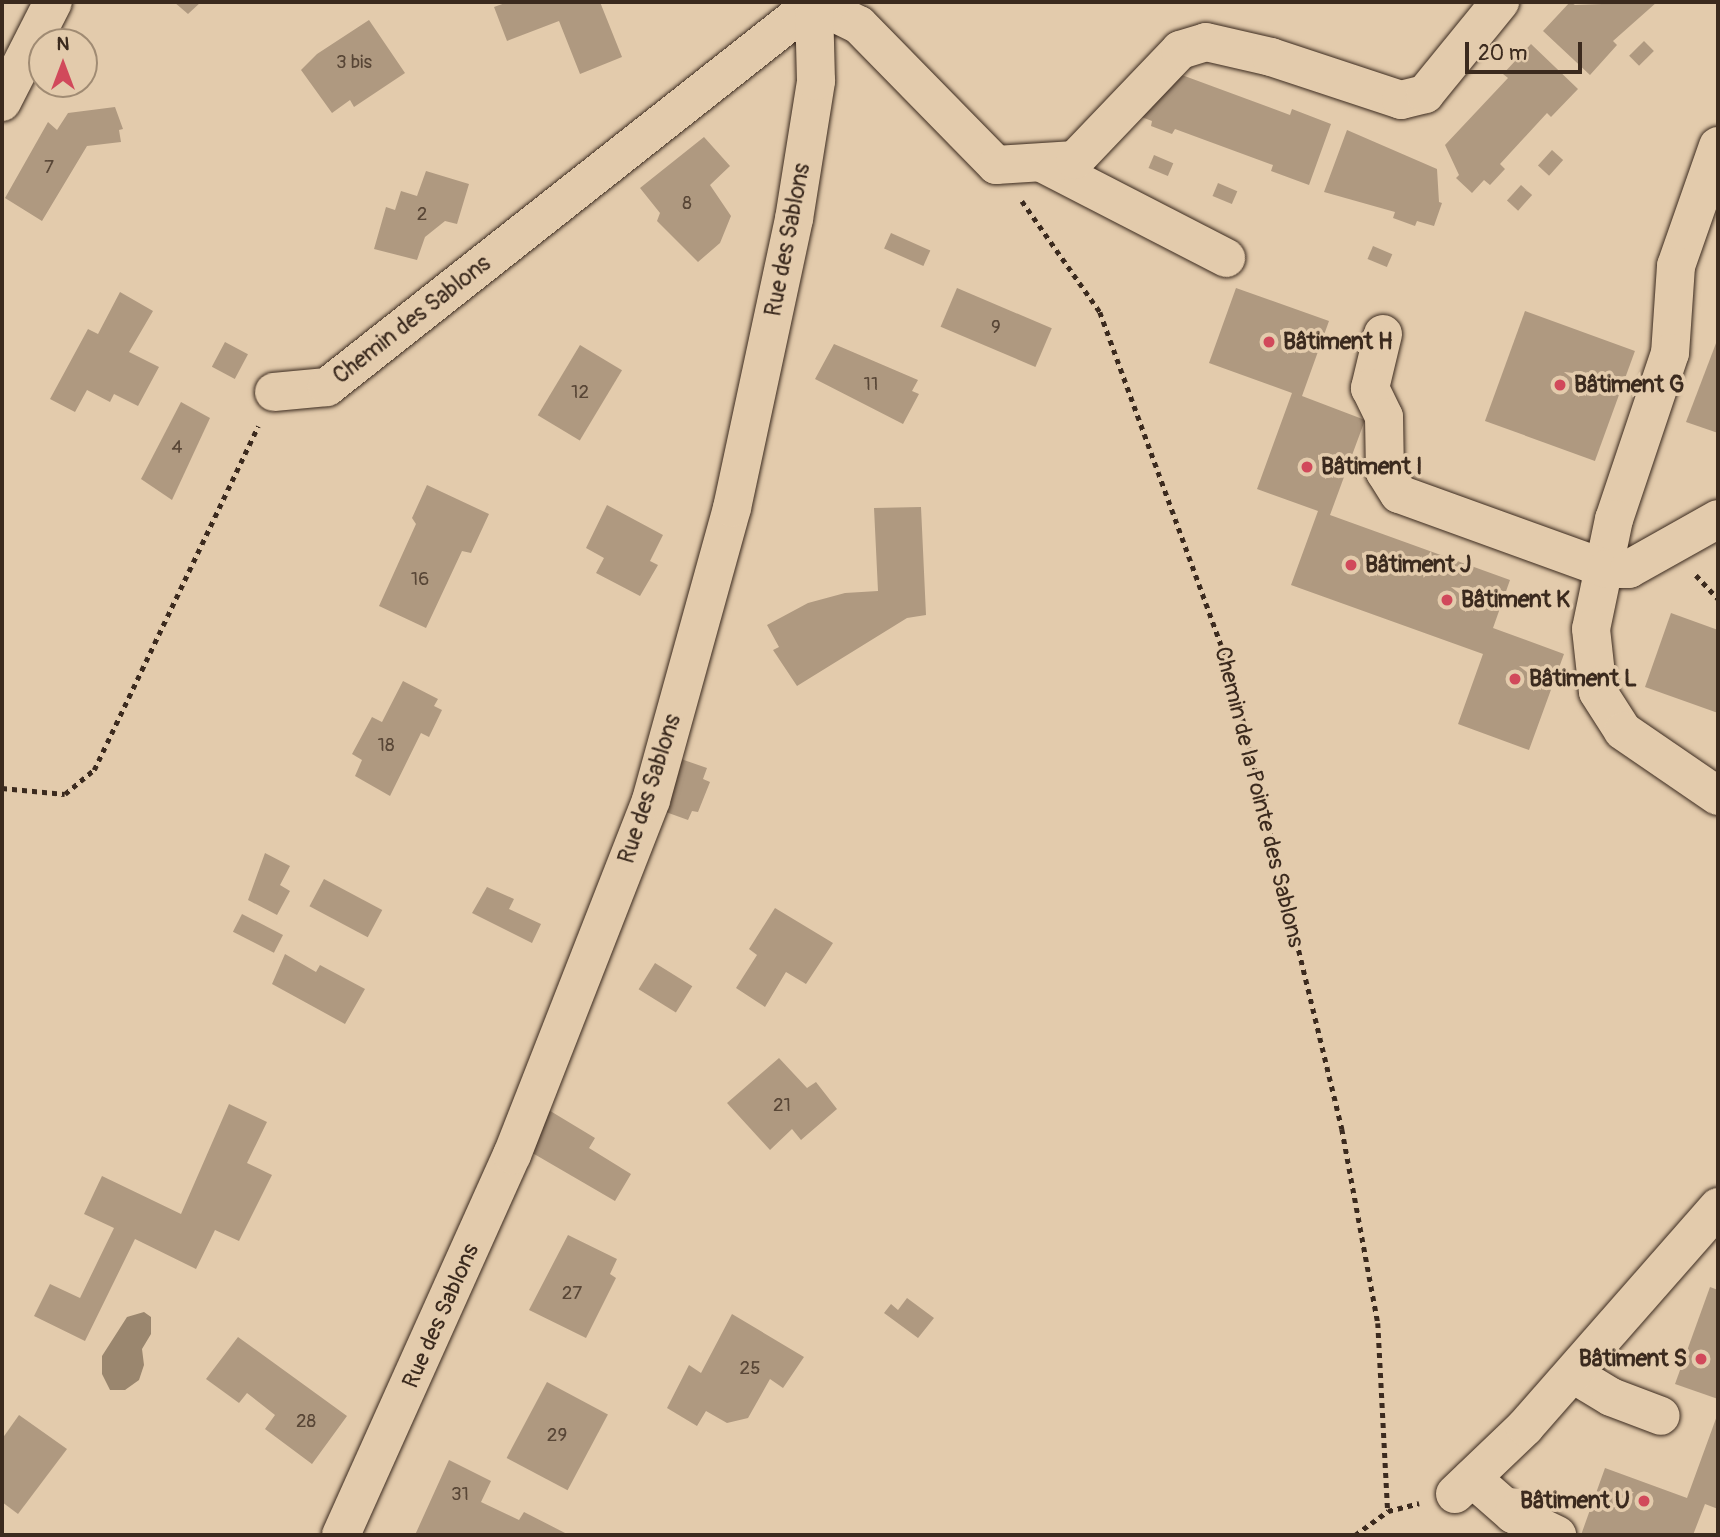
<!DOCTYPE html>
<html>
<head>
<meta charset="utf-8">
<style>
	body { margin:0 }
	#map { position:relative; width:1720px; height:1537px; overflow:hidden; background:#e3cbac; font-family:Pangolin,sans-serif }
	div>[style] { position:absolute }
	.water>* { inset:0; background:#9a866e }
	.building>* { inset:0; background:#af9980; transform-origin:0 0 }
	.path>* { height:4.5px; margin-top:-2.25px; transform-origin:0; background:repeating-linear-gradient(90deg,#3b2a1e 0 5px,transparent 0 10px) }
	.roads { filter:drop-shadow(0 0 2px #3b2a1e) drop-shadow(0 0 2px #3b2a1e) }
	.minor>* { height:38px; margin:-19px; padding:0 19px; transform-origin:19px; border-radius:19px; background:#e3cbac }
	.dots>* { width:19px; height:19px; translate:-50% -50%; box-sizing:border-box; border:4px solid #e3cbac; border-radius:50% }
	span { translate:-50% -50%; white-space:nowrap; text-align:center; line-height:1.15; -webkit-text-stroke:7px #e3cbac; paint-order:stroke }
	.number-label { font-size:19px; color:#584636 }
	.number-label span { -webkit-text-stroke-width:0 }
	.street-label { font-size:23px; color:#3b2a1e }
	.poi-label { font-size:23px; color:#3b2a1e; font-weight:700 }
	.left { translate:0 -50%; text-align:left }
	.right { translate:-100% -50%; text-align:right }
	.frame { position:absolute; inset:0; border:4px solid #3b2a1e; pointer-events:none }
	.north { position:absolute; left:28px; top:28px; width:70px; height:70px; box-sizing:border-box; background:#e3cbac; border:2px solid #a08b73; border-radius:50%; rotate:0deg; font-size:19px; font-weight:700; line-height:28px; text-align:center; color:#3b2a1e }
	.north::after { content:''; display:block; margin:auto; width:24px; height:32px; background:#d1495b; clip-path:polygon(50% 0,100% 100%,50% 72%,0 100%) }
	.scale { position:absolute; left:1465px; top:42px; width:117px; height:32px; box-sizing:border-box; border:4px solid #3b2a1e; border-top:0; padding-left:9px; font-size:21px; line-height:24px; white-space:nowrap; color:#3b2a1e; -webkit-text-stroke:5px #e3cbac; paint-order:stroke }
</style>
</head>
<body>
<div id="map">
	<div class="water">
		<i style="clip-path:polygon(144px 1312px,151px 1317px,151px 1334px,142px 1349px,144px 1365px,139px 1380px,125px 1390px,110px 1390px,102px 1374px,102px 1356px,127px 1317px)"></i>
	</div>
	<div class="building">
		<i style="clip-path:polygon(174px 2px,201px 2px,188px 14px)"></i>
		<i style="clip-path:polygon(508px 2px,600px 2px,622px 57px,580px 74px,559px 21px,507px 41px,494px 7px)"></i>
		<i style="clip-path:polygon(1570px 2px,1575px 5px,1657px 2px,1613px 41px,1617px 45px,1590px 75px,1543px 31px)"></i>
		<i style="clip-path:polygon(369px 20px,405px 73px,354px 107px,350px 100px,332px 113px,301px 70px,317px 54px)"></i>
		<i style="left:1644px;top:41px;width:14px;height:21px;rotate:45deg"></i>
		<i style="clip-path:polygon(1531px 44px,1578px 89px,1551px 117px,1547px 113px,1500px 164px,1505px 169px,1490px 185px,1484px 180px,1472px 193px,1456px 178px,1459px 175px,1445px 145px,1508px 78px,1503px 74px)"></i>
		<i style="clip-path:polygon(1171px 71px,1290px 115px,1292px 109px,1331px 124px,1309px 185px,1271px 171px,1273px 165px,1175px 129px,1172px 134px,1151px 126px,1152px 121px,1131px 113px)"></i>
		<i style="clip-path:polygon(115px 107px,123px 129px,119px 130px,121px 142px,87px 146px,42px 221px,5px 198px,48px 122px,57px 130px,68px 113px)"></i>
		<i style="clip-path:polygon(1347px 130px,1437px 169px,1439px 202px,1442px 203px,1434px 226px,1417px 221px,1415px 226px,1393px 218px,1395px 212px,1324px 192px)"></i>
		<i style="clip-path:polygon(704px 137px,730px 166px,710px 185px,731px 216px,720px 243px,698px 262px,657px 221px,660px 213px,640px 188px)"></i>
		<i style="left:1552px;top:150px;width:15px;height:21px;rotate:42deg"></i>
		<i style="left:1154px;top:155px;width:21px;height:14px;rotate:23deg"></i>
		<i style="clip-path:polygon(426px 171px,469px 184px,457px 224px,445px 221px,425px 237px,417px 260px,374px 249px,386px 207px,395px 210px,401px 191px,417px 196px)"></i>
		<i style="left:1218px;top:183px;width:21px;height:14px;rotate:23deg"></i>
		<i style="left:1521px;top:185px;width:15px;height:21px;rotate:42deg"></i>
		<i style="left:891px;top:233px;width:43px;height:17px;rotate:24deg"></i>
		<i style="left:1373px;top:246px;width:21px;height:14px;rotate:23deg"></i>
		<i style="left:957px;top:288px;width:103px;height:42px;rotate:23deg"></i>
		<i style="clip-path:polygon(1236px 288px,1329px 321px,1302px 396px,1365px 420px,1330px 515px,1510px 580px,1493px 628px,1564px 654px,1529px 750px,1458px 724px,1483px 654px,1291px 585px,1318px 511px,1257px 489px,1292px 393px,1209px 363px)"></i>
		<i style="clip-path:polygon(120px 292px,153px 311px,129px 352px,159px 367px,138px 406px,114px 394px,110px 402px,87px 390px,75px 412px,50px 399px,88px 329px,98px 334px)"></i>
		<i style="left:1525px;top:311px;width:117px;height:117px;rotate:20deg"></i>
		<i style="clip-path:polygon(1718px 338px,1718px 433px,1686px 422px)"></i>
		<i style="left:225px;top:342px;width:26px;height:28px;rotate:28deg"></i>
		<i style="clip-path:polygon(834px 344px,918px 380px,912px 391px,919px 394px,903px 424px,815px 379px)"></i>
		<i style="left:580px;top:345px;width:49px;height:82px;rotate:31deg"></i>
		<i style="clip-path:polygon(181px 402px,210px 418px,172px 500px,141px 479px)"></i>
		<i style="clip-path:polygon(427px 485px,489px 514px,471px 553px,462px 551px,426px 628px,379px 606px,416px 524px,412px 518px)"></i>
		<i style="clip-path:polygon(607px 505px,663px 535px,650px 561px,658px 565px,640px 596px,596px 573px,604px 558px,586px 548px)"></i>
		<i style="clip-path:polygon(921px 507px,926px 615px,907px 618px,797px 686px,773px 650px,779px 647px,767px 625px,808px 603px,845px 593px,878px 591px,874px 508px)"></i>
		<i style="clip-path:polygon(1671px 613px,1718px 630px,1718px 713px,1645px 687px)"></i>
		<i style="clip-path:polygon(403px 681px,438px 699px,434px 706px,442px 710px,429px 737px,421px 733px,390px 796px,355px 776px,362px 760px,352px 754px,372px 717px,382px 722px)"></i>
		<i style="clip-path:polygon(681px 759px,707px 768px,703px 779px,710px 782px,698px 812px,692px 811px,688px 820px,663px 811px)"></i>
		<i style="clip-path:polygon(265px 853px,290px 866px,280px 885px,290px 891px,277px 915px,248px 900px)"></i>
		<i style="left:324px;top:879px;width:66px;height:31px;rotate:28deg"></i>
		<i style="clip-path:polygon(487px 887px,514px 899px,509px 909px,541px 924px,532px 943px,472px 913px)"></i>
		<i style="clip-path:polygon(775px 908px,833px 943px,806px 984px,786px 972px,765px 1007px,736px 988px,757px 955px,749px 949px)"></i>
		<i style="left:242px;top:914px;width:46px;height:20px;rotate:27deg"></i>
		<i style="clip-path:polygon(285px 954px,316px 972px,320px 965px,365px 989px,345px 1024px,272px 984px)"></i>
		<i style="left:655px;top:963px;width:44px;height:31px;rotate:32deg"></i>
		<i style="clip-path:polygon(779px 1058px,807px 1088px,816px 1082px,837px 1109px,801px 1140px,792px 1129px,770px 1150px,727px 1103px)"></i>
		<i style="clip-path:polygon(229px 1104px,267px 1122px,247px 1163px,272px 1175px,239px 1241px,215px 1230px,196px 1269px,135px 1239px,85px 1341px,34px 1316px,50px 1284px,80px 1298px,114px 1228px,84px 1214px,102px 1176px,181px 1214px)"></i>
		<i style="clip-path:polygon(547px 1109px,595px 1138px,589px 1148px,631px 1174px,615px 1201px,529px 1151px)"></i>
		<i style="clip-path:polygon(568px 1235px,617px 1259px,610px 1274px,616px 1278px,586px 1338px,529px 1310px)"></i>
		<i style="clip-path:polygon(1710px 1287px,1718px 1290px,1718px 1399px,1675px 1384px)"></i>
		<i style="clip-path:polygon(907px 1298px,934px 1318px,918px 1338px,884px 1313px,891px 1304px,898px 1310px)"></i>
		<i style="clip-path:polygon(732px 1314px,804px 1357px,783px 1388px,770px 1379px,748px 1418px,727px 1423px,706px 1411px,697px 1426px,667px 1408px,689px 1365px,701px 1373px)"></i>
		<i style="clip-path:polygon(238px 1337px,347px 1416px,312px 1464px,265px 1429px,275px 1415px,247px 1393px,239px 1403px,206px 1379px)"></i>
		<i style="left:547px;top:1382px;width:69px;height:86px;rotate:28deg"></i>
		<i style="clip-path:polygon(1718px 1413px,1718px 1509px,1705px 1504px,1693px 1535px,1581px 1535px,1605px 1468px,1687px 1498px)"></i>
		<i style="clip-path:polygon(19px 1415px,67px 1449px,18px 1514px,2px 1502px,2px 1439px)"></i>
		<i style="clip-path:polygon(449px 1460px,491px 1481px,481px 1502px,519px 1520px,524px 1512px,569px 1535px,415px 1535px)"></i>
	</div>
	<div class="path">
		<i style="left:1022px;top:201px;width:136px;rotate:54.9deg"></i>
		<i style="left:1100px;top:312px;width:389px;rotate:70deg"></i>
		<i style="left:1233px;top:678px;width:464px;rotate:76.4deg"></i>
		<i style="left:1342px;top:1129px;width:197px;rotate:79.5deg"></i>
		<i style="left:1378px;top:1323px;width:188px;rotate:87deg"></i>
		<i style="left:1696px;top:575px;width:33px;rotate:47deg"></i>
		<i style="left:2px;top:788px;width:63px;rotate:5.4deg"></i>
		<i style="left:65px;top:794px;width:38px;rotate:-40deg"></i>
		<i style="left:94px;top:770px;width:381px;rotate:-64.5deg"></i>
		<i style="left:1355px;top:1535px;width:41px;rotate:-36deg"></i>
		<i style="left:1388px;top:1511px;width:32px;rotate:-14deg"></i>
	</div>
	<div class="roads">
		<div class="minor">
			<i style="left:2px;top:102px;width:112px;rotate:-63deg"></i>
			<i style="left:1718px;top:146px;width:127px;rotate:109.3deg"></i>
			<i style="left:1676px;top:266px;width:87px;rotate:93.9deg"></i>
			<i style="left:1670px;top:353px;width:175px;rotate:108.6deg"></i>
			<i style="left:1614px;top:519px;width:112px;rotate:101.8deg"></i>
			<i style="left:1591px;top:629px;width:63px;rotate:83.7deg"></i>
			<i style="left:1598px;top:692px;width:46px;rotate:57.3deg"></i>
			<i style="left:1623px;top:731px;width:115px;rotate:34.4deg"></i>
			<i style="left:1044px;top:164px;width:205px;rotate:27.3deg"></i>
			<i style="left:1383px;top:334px;width:56px;rotate:103.5deg"></i>
			<i style="left:1370px;top:388px;width:32px;rotate:64deg"></i>
			<i style="left:1384px;top:417px;width:55px;rotate:89deg"></i>
			<i style="left:1385px;top:472px;width:26px;rotate:58deg"></i>
			<i style="left:1399px;top:494px;width:220px;rotate:19.9deg"></i>
			<i style="left:1606px;top:569px;width:23px"></i>
			<i style="left:1629px;top:569px;width:102px;rotate:-29.3deg"></i>
			<i style="left:274px;top:392px;width:53px;rotate:-5.4deg"></i>
			<i style="left:327px;top:387px;width:620px;rotate:-38.26deg"></i>
			<i style="left:814px;top:3px;width:50px;rotate:26.1deg"></i>
			<i style="left:859px;top:25px;width:196px;rotate:45.6deg"></i>
			<i style="left:996px;top:165px;width:79px;rotate:-3.6deg"></i>
			<i style="left:1075px;top:160px;width:152px;rotate:-46.3deg"></i>
			<i style="left:1180px;top:50px;width:27px;rotate:-17deg"></i>
			<i style="left:1206px;top:42px;width:67px;rotate:13deg"></i>
			<i style="left:1271px;top:57px;width:137px;rotate:18.3deg"></i>
			<i style="left:1401px;top:100px;width:25px;rotate:-14deg"></i>
			<i style="left:1425px;top:94px;width:119px;rotate:-50.8deg"></i>
			<i style="left:1573px;top:1374px;width:44px;rotate:31.2deg"></i>
			<i style="left:1611px;top:1397px;width:53px;rotate:20.8deg"></i>
			<i style="left:1472px;top:1478px;width:55px;rotate:41.3deg"></i>
			<i style="left:1513px;top:1514px;width:49px;rotate:25.5deg"></i>
			<i style="left:1455px;top:1494px;width:97px;rotate:-43.7deg"></i>
			<i style="left:1525px;top:1427px;width:293px;rotate:-48.7deg"></i>
			<i style="left:341px;top:1535px;width:417px;rotate:-65.8deg"></i>
			<i style="left:512px;top:1155px;width:381px;rotate:-68.6deg"></i>
			<i style="left:651px;top:800px;width:303px;rotate:-74.5deg"></i>
			<i style="left:732px;top:508px;width:296px;rotate:-77.9deg"></i>
			<i style="left:794px;top:219px;width:140px;rotate:-80.9deg"></i>
			<i style="left:816px;top:81px;width:79px;rotate:-91.5deg"></i>
		</div>
	</div>
	<div class="dots">
		<i style="left:1269px;top:342px;background:#d1495b"></i>
		<i style="left:1560px;top:385px;background:#d1495b"></i>
		<i style="left:1307px;top:467px;background:#d1495b"></i>
		<i style="left:1351px;top:565px;background:#d1495b"></i>
		<i style="left:1447px;top:600px;background:#d1495b"></i>
		<i style="left:1515px;top:679px;background:#d1495b"></i>
		<i style="left:1701px;top:1359px;background:#d1495b"></i>
		<i style="left:1644px;top:1501px;background:#d1495b"></i>
	</div>
	<div class="number-label">
		<span style="left:354px;top:63px">3 bis</span>
		<span style="left:49px;top:168px">7</span>
		<span style="left:687px;top:204px">8</span>
		<span style="left:422px;top:215px">2</span>
		<span style="left:996px;top:328px">9</span>
		<span style="left:871px;top:385px">11</span>
		<span style="left:580px;top:393px">12</span>
		<span style="left:177px;top:448px">4</span>
		<span style="left:420px;top:580px">16</span>
		<span style="left:386px;top:746px">18</span>
		<span style="left:782px;top:1106px">21</span>
		<span style="left:572px;top:1294px">27</span>
		<span style="left:750px;top:1369px">25</span>
		<span style="left:306px;top:1422px">28</span>
		<span style="left:557px;top:1436px">29</span>
		<span style="left:460px;top:1495px">31</span>
	</div>
	<div class="street-label">
		<span style="left:788px;top:240px;rotate:-79deg">Rue des Sablons</span>
		<span style="left:412px;top:320px;rotate:-38deg">Chemin des Sablons</span>
		<span style="left:650px;top:789px;rotate:-72deg">Rue des Sablons</span>
		<span style="left:1259px;top:797px;rotate:76deg">Chemin de la Pointe des Sablons</span>
		<span style="left:441px;top:1316px;rotate:-66deg">Rue des Sablons</span>
	</div>
	<div class="poi-label">
		<span class="left" style="left:1283px;top:342px">Bâtiment H</span>
		<span class="left" style="left:1574px;top:385px">Bâtiment G</span>
		<span class="left" style="left:1321px;top:467px">Bâtiment I</span>
		<span class="left" style="left:1365px;top:565px">Bâtiment J</span>
		<span class="left" style="left:1461px;top:600px">Bâtiment K</span>
		<span class="left" style="left:1529px;top:679px">Bâtiment L</span>
		<span class="right" style="left:1687px;top:1359px">Bâtiment S</span>
		<span class="right" style="left:1630px;top:1501px">Bâtiment U</span>
	</div>
	<div class="frame"></div>
	<div class="north">N</div>
	<div class="scale">20 m</div>
</div>
</body>
</html>
